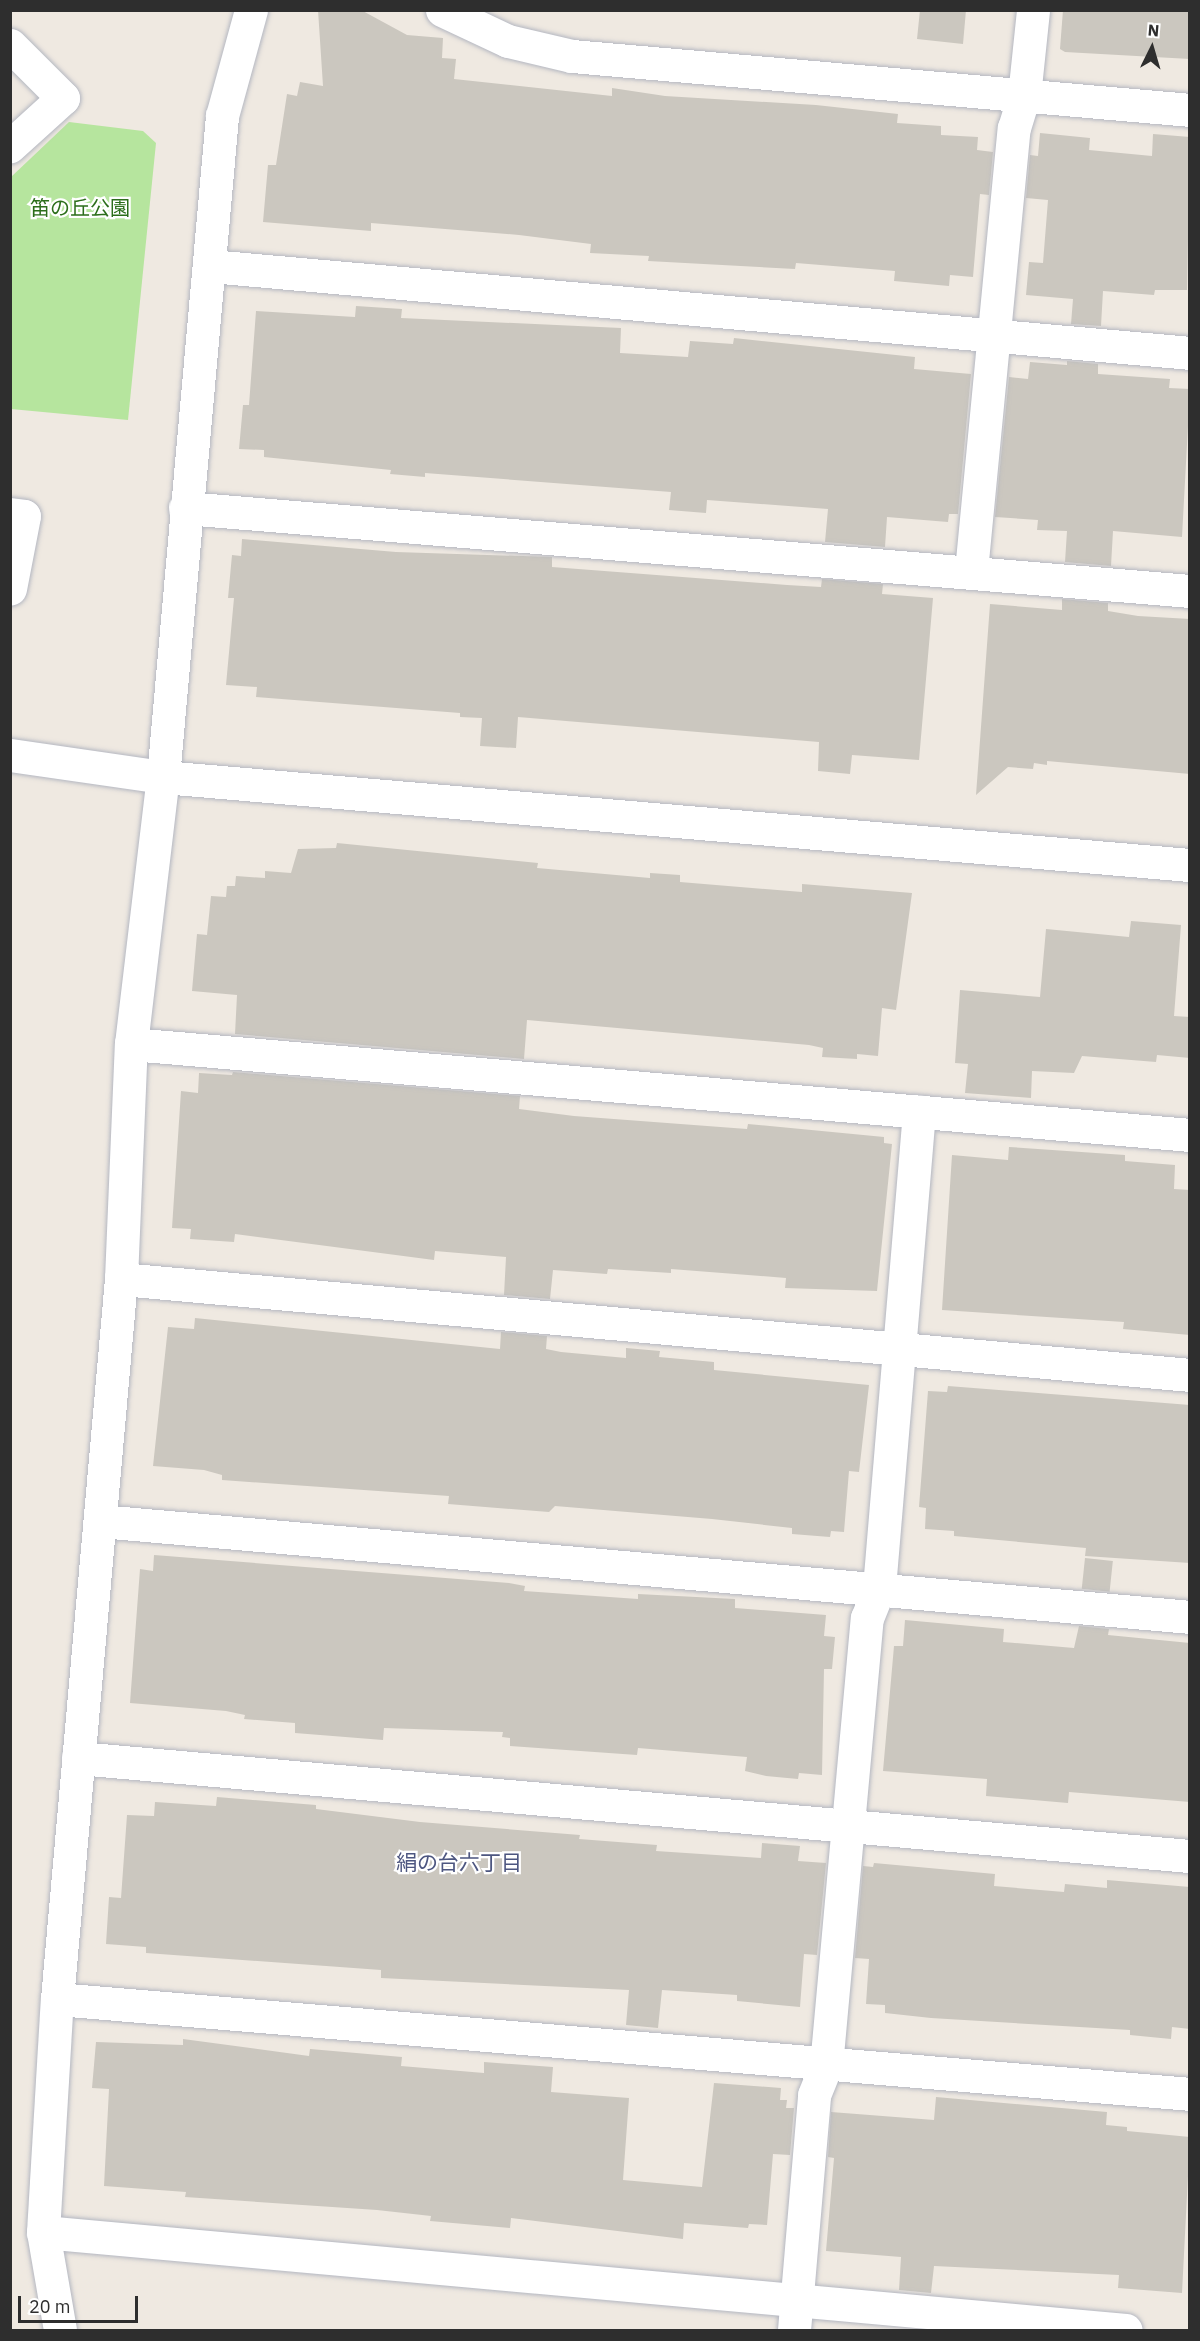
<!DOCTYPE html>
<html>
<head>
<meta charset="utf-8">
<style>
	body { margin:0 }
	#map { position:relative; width:1200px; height:2341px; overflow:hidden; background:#efe9e1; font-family:"IBM Plex Sans","Noto Sans JP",sans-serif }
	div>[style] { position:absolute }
	.green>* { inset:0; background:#b6e59e }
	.building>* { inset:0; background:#cbc7bf; transform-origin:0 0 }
	.roads { filter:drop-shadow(0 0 2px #b4b7c1) drop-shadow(0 0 2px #b4b7c1) }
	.minor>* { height:33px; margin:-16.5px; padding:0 16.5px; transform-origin:16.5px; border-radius:16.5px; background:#fff }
	.tertiary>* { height:33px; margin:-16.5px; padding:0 16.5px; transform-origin:16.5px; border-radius:16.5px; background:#fff }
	span { translate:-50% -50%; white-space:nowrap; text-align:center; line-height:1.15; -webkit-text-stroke:4.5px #fff; paint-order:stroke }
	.park-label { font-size:20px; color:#2c6e1b }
	.neighbourhood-label { font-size:21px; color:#4d5680 }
	.frame { position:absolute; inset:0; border:12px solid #2e2e2e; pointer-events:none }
	.north { position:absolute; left:1122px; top:18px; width:60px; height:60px; -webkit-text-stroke:4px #fff; paint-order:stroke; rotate:5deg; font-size:16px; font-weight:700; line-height:24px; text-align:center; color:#2e2e2e }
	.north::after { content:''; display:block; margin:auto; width:21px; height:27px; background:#2e2e2e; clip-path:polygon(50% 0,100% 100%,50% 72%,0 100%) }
	.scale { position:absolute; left:18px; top:2296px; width:120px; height:27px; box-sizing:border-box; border:3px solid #2e2e2e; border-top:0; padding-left:8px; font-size:18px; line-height:21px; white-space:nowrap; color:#2e2e2e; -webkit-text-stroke:4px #fff; paint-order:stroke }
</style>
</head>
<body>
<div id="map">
	<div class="green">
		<i style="clip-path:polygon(69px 122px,143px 131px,156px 143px,128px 420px,11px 409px,11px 177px)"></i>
	</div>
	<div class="building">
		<i style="clip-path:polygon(318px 10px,361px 10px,407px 35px,443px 38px,442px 58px,456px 59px,454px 79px,612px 96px,612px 88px,665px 96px,816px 105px,898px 114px,897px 123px,941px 126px,941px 135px,978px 137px,977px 150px,993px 152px,989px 195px,980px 194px,973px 277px,950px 275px,949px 286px,894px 281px,895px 271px,796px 263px,795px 269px,648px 261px,649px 256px,590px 253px,591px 244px,519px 235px,371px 223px,371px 231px,263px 222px,268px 165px,276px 165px,287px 94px,297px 96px,300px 82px,323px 86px)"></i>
		<i style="clip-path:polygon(920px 10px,966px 10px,963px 44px,917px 39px)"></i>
		<i style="clip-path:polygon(1063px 10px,1190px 10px,1190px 59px,1065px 52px,1060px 49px)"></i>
		<i style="clip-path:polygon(1040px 133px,1090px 138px,1089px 150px,1152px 156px,1153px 134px,1190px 137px,1187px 290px,1155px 290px,1154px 295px,1103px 291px,1101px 326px,1071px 324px,1073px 299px,1026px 295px,1029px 262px,1043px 263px,1048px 200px,1026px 198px,1030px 155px,1038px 156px)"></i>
		<i style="clip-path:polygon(356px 306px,402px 309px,401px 318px,621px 328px,620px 353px,688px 357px,690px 341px,733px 344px,734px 338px,915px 357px,914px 369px,971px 374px,958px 514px,949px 514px,948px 522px,887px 517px,885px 547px,825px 542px,828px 509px,707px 500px,706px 513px,669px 510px,671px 492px,425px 473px,425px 477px,390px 474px,391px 470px,264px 457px,264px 450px,239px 449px,243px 405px,249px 405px,256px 311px,355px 317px)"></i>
		<i style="clip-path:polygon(1067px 361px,1098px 364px,1098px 374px,1170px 379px,1169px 388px,1190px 389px,1182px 537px,1113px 531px,1111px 566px,1065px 562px,1067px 531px,1037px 530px,1038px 520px,995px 517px,1009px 377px,1028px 379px,1030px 362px,1067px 365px)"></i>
		<i style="clip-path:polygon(242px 539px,396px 552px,552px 557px,552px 567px,787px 585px,821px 587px,822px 579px,883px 584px,882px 594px,933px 598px,919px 760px,852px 755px,850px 774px,818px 771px,819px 742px,518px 717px,516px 748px,480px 746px,482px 718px,460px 717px,460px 713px,256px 697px,257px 687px,226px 685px,234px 598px,228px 598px,232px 555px,241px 556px)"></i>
		<i style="clip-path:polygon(1062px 599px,1108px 603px,1108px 611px,1138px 616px,1190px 619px,1190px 774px,1047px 761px,1047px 765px,1034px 763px,1033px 769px,1008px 767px,976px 795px,990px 604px,1062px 610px)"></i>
		<i style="clip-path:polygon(337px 843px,538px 863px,537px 868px,650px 878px,650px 873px,680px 875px,680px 882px,802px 892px,802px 884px,912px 893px,896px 1010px,882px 1008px,878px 1056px,857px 1054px,857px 1059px,822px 1057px,823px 1048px,809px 1045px,527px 1020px,524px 1059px,235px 1034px,237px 995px,192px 991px,197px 934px,207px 935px,211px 896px,226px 897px,227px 886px,235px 886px,236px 876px,265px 878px,265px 871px,291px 873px,298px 849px,336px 848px)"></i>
		<i style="clip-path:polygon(1131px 921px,1181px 925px,1174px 1016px,1190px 1017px,1190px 1058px,1157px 1055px,1156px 1062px,1082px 1056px,1074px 1073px,1032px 1071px,1031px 1098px,965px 1093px,968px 1064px,955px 1063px,960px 990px,1040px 997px,1046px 929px,1129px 937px)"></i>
		<i style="clip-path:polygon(233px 1072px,520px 1096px,519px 1109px,574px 1116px,747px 1129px,748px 1124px,884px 1137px,884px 1143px,892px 1144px,877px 1291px,785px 1288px,786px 1278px,671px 1269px,671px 1273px,608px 1269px,607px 1274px,553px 1270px,550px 1299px,504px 1295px,506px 1257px,435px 1251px,434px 1260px,235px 1234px,234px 1242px,190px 1239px,191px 1229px,172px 1228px,181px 1091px,198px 1093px,199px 1073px,232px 1075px)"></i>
		<i style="clip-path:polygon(1009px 1147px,1125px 1155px,1125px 1161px,1175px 1165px,1174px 1189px,1190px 1190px,1190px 1335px,1123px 1329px,1124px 1322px,942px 1310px,952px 1155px,1008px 1160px)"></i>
		<i style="clip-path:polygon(195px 1318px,500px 1349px,501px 1332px,547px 1336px,546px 1349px,561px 1352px,626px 1358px,626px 1348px,660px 1351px,659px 1357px,714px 1362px,714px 1370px,869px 1385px,859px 1472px,849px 1471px,844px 1532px,831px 1531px,830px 1537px,792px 1534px,792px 1528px,712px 1519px,555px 1506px,549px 1512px,448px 1504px,449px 1496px,222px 1480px,222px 1475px,204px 1470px,153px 1466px,168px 1327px,194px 1329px)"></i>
		<i style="clip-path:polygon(948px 1386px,1190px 1405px,1190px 1563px,1085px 1556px,1086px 1548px,954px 1536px,954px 1531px,925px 1529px,926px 1508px,919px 1507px,928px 1391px,947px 1392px)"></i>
		<i style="clip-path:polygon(154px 1555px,509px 1583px,525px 1586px,524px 1591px,638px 1599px,638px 1594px,735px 1599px,735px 1608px,826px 1615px,824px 1636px,835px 1637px,832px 1669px,824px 1669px,822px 1775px,799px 1773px,798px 1779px,766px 1776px,745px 1771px,747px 1757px,638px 1748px,637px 1755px,510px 1746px,510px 1738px,502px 1737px,503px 1732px,384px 1728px,383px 1740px,295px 1733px,295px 1723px,244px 1719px,245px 1715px,226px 1711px,130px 1703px,140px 1569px,153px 1571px)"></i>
		<i style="left:1085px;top:1558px;width:28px;height:31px;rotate:6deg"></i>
		<i style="clip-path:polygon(905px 1620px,1004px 1629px,1003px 1642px,1074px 1648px,1079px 1626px,1109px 1629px,1108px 1635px,1190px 1643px,1190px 1802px,1069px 1792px,1068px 1803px,986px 1796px,987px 1779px,883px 1771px,894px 1646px,903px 1646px)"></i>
		<i style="clip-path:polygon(217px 1797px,316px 1805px,316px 1809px,420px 1822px,580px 1835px,579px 1839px,657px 1845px,656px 1851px,761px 1858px,762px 1843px,800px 1846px,798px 1861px,826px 1863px,817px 1955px,804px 1954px,800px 2007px,737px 2001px,737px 1995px,662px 1990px,658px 2028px,626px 2025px,629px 1990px,381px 1978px,381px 1970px,146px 1953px,146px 1947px,106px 1944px,109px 1897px,121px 1898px,127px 1815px,154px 1816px,155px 1802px,216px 1806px)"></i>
		<i style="clip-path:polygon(874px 1863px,995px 1874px,994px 1886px,1064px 1892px,1065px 1884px,1107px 1888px,1107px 1880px,1190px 1887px,1190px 2029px,1172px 2027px,1171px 2039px,1130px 2035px,1130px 2030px,931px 2018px,885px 2013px,885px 2005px,866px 2004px,869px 1959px,855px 1958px,863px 1866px,873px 1867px)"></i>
		<i style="clip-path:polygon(183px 2039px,309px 2056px,310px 2049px,402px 2057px,401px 2066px,484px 2073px,484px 2062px,553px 2067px,551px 2092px,629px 2098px,623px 2180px,702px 2187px,714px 2083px,781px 2088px,780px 2100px,787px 2100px,786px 2108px,794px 2108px,790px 2155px,773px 2154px,767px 2225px,749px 2224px,748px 2228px,684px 2223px,683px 2239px,511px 2218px,510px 2228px,430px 2221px,431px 2216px,377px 2210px,185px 2197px,186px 2192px,104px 2186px,109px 2089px,92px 2088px,96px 2042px,183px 2045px)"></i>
		<i style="clip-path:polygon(936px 2097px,1107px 2112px,1106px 2125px,1127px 2127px,1127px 2131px,1190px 2137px,1182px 2293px,1118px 2288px,1119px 2275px,934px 2266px,931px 2293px,899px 2290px,901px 2257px,826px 2251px,834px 2158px,828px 2157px,831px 2112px,934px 2120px)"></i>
	</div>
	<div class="roads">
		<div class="minor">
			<i style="left:442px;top:10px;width:73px;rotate:25.2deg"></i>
			<i style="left:508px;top:41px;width:66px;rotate:13.2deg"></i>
			<i style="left:572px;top:56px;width:620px;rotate:4.99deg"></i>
			<i style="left:10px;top:45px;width:75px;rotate:45deg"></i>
			<i style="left:63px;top:98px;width:72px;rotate:137.8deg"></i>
			<i style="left:210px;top:266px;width:984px;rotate:5.07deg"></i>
			<i style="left:185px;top:508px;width:1008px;rotate:4.72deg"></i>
			<i style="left:10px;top:514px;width:14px;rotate:8deg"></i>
			<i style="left:24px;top:516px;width:74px;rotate:100.9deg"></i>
			<i style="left:971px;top:571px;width:445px;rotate:-84.5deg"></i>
			<i style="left:1014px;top:128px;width:34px;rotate:-73deg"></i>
			<i style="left:1024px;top:96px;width:86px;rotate:-84deg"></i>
			<i style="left:131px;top:1044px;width:1063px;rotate:4.91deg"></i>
			<i style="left:121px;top:1279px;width:1073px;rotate:5.13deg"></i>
			<i style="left:100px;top:1521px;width:1094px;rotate:5.03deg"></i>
			<i style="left:78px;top:1758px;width:1116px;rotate:5.04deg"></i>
			<i style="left:57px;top:1999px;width:1137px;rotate:4.79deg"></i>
			<i style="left:43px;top:2232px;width:1087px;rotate:5.17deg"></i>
			<i style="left:794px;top:2330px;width:236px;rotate:-85.1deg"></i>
			<i style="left:814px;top:2095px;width:31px;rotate:-68deg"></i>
			<i style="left:826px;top:2066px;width:450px;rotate:-84.8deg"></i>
			<i style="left:867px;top:1618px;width:32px;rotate:-68deg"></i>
			<i style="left:879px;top:1588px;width:478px;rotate:-85.2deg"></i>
		</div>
		<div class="tertiary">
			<i style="left:10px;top:755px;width:155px;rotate:8.2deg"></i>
			<i style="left:163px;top:777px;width:1031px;rotate:4.9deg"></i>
			<i style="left:60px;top:2330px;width:99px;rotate:-99.8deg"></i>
			<i style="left:43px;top:2232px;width:233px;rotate:-86.6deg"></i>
			<i style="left:57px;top:1999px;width:723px;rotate:-84.92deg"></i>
			<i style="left:121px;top:1279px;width:235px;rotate:-87.6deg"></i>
			<i style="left:131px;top:1044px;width:269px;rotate:-83.2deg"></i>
			<i style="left:163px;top:777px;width:664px;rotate:-84.9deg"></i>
			<i style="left:222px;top:116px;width:110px;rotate:-74.7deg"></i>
		</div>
	</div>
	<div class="park-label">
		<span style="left:80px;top:207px">笛の丘公園</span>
	</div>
	<div class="neighbourhood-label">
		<span style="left:459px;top:1862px">絹の台六丁目</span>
	</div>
	<div class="frame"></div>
	<div class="north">N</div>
	<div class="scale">20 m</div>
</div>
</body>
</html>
